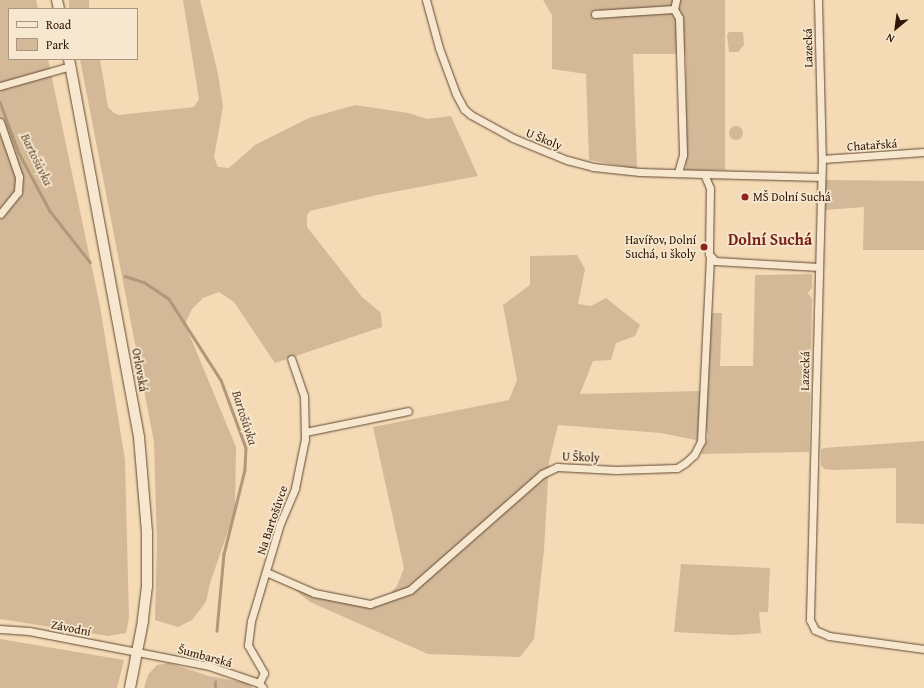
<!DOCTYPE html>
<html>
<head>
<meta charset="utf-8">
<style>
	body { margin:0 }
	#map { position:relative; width:924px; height:688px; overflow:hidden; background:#f4dab5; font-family:"Gentium Book Plus",serif }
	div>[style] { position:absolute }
	.green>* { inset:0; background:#d3b997; transform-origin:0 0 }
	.round { border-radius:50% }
	.stream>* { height:2.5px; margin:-1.25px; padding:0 1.25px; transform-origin:1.25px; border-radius:1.25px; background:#b1987a }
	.roads { filter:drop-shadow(0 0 1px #604832) drop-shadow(0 0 1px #604832) }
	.street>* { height:7px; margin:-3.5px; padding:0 3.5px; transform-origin:3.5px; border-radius:3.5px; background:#f8e7cf }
	.secondary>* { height:10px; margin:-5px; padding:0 5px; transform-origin:5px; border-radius:5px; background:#f8e7cf }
	.dots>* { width:11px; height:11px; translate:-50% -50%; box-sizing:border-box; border:2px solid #f8e7cf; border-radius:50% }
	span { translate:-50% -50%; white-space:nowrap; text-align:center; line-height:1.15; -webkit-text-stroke:3.5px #f8e7cf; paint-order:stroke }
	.street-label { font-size:12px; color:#2f1706 }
	.poi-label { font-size:12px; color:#2f1706 }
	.left { translate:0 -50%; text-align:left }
	.right { translate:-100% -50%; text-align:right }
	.water-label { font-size:13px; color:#634b34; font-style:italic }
	.district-label { font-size:16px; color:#7a1f14; font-weight:700 }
	.legend { position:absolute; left:8px; top:8px; width:130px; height:52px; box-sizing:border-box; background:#f8e7cf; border:1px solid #a8947f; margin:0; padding:5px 7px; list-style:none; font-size:12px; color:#2f1706 }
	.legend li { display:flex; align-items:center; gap:8px; height:20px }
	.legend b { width:20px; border:1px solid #a8947f }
	.north { position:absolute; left:876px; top:8px; width:40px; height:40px; -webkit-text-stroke:3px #f8e7cf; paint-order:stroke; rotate:209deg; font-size:11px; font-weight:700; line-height:16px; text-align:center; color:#2f1706 }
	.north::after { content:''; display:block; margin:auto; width:14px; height:18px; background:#2f1706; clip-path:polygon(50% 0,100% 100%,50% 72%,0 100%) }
</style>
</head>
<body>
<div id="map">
	<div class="green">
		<i style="clip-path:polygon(0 0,36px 0,38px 9px,9px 9px,9px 59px,48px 59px,100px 306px,125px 460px,129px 618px,126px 633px,108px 636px,0 619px)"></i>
		<i style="left:69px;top:0;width:20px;height:9px"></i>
		<i style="clip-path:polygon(183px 0,200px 0,218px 74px,223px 107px,214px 157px,218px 167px,229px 168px,255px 145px,309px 118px,355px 105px,408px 113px,427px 119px,451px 116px,478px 176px,377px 195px,310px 211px,307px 215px,307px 227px,362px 297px,381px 313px,382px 327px,275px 363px,234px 302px,219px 292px,203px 298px,192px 309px,185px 324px,236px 447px,235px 511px,210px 583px,206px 602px,192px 620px,178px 627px,155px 620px,157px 543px,154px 442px,80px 59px,100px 59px,108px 107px,114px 113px,119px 115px,194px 107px,199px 99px)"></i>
		<i style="clip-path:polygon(543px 0,725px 0,725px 170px,686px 170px,686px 54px,633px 54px,637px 169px,589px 160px,586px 74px,552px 69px,552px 15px)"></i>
		<i style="clip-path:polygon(729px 32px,743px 32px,744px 45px,738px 52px,729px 52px,727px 35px)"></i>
		<i class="round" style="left:729px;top:126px;width:14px;height:14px"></i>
		<i style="clip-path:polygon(825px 180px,924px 181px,924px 250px,863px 250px,864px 207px,825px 210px)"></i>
		<i style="clip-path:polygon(577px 255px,585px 269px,578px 304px,591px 306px,606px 298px,640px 325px,635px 336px,616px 343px,611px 360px,593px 361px,580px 394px,700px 391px,700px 441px,661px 433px,558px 425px,549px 462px,544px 550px,534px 639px,520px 657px,428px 654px,310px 602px,294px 589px,269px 577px,269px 575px,369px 607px,388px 596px,397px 586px,404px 568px,373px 427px,509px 400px,517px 380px,503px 305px,530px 285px,530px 256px)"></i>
		<i style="clip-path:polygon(812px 274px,812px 288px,808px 293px,812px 299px,809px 452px,701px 454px,708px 437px,705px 423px,709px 313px,722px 313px,720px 366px,753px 366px,755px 275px)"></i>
		<i style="clip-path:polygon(924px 441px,924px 524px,896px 523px,896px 468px,835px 470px,824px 469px,821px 465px,821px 450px,824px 448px)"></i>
		<i style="clip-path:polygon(681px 564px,770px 568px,768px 612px,759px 612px,761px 633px,734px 635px,674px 632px)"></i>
		<i style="clip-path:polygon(0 639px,124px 660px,117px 688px,0 688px)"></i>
		<i style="clip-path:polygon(169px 663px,209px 676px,247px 683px,253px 688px,144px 688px,148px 675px,157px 665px)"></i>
	</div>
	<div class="stream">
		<i style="left:0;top:102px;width:54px;rotate:69.6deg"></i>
		<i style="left:19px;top:153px;width:66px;rotate:61.9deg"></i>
		<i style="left:50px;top:211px;width:65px;rotate:51.9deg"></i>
		<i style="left:125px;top:276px;width:20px;rotate:18deg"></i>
		<i style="left:144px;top:282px;width:30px;rotate:34deg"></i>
		<i style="left:169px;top:299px;width:96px;rotate:57.3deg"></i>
		<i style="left:221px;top:380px;width:72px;rotate:69.8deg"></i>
		<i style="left:246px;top:448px;width:22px;rotate:93deg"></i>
		<i style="left:245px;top:470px;width:87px;rotate:104deg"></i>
		<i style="left:224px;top:554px;width:77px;rotate:95.2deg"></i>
		<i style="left:215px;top:688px;width:6px;rotate:-90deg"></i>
	</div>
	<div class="roads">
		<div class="street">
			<i style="left:426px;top:0;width:50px;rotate:74.8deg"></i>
			<i style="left:439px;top:48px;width:49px;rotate:69.7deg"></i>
			<i style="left:456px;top:94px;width:17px;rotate:62deg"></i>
			<i style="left:464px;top:109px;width:9px;rotate:41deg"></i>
			<i style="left:471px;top:115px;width:48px;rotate:28.7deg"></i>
			<i style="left:513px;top:138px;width:58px;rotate:22.2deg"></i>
			<i style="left:567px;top:160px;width:27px;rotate:15deg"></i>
			<i style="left:593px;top:167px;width:47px;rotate:6.1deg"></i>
			<i style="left:640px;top:172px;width:64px;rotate:1.8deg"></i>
			<i style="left:704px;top:174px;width:15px;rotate:67deg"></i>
			<i style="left:710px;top:188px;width:66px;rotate:90.9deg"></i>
			<i style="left:709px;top:254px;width:9px;rotate:49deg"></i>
			<i style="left:715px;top:261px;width:104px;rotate:3.3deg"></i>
			<i style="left:818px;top:0;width:159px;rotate:88.6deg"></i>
			<i style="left:822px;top:159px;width:461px;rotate:91.5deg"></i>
			<i style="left:810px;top:620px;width:11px;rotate:63deg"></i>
			<i style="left:815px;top:630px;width:15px;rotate:23deg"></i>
			<i style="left:829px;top:636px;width:96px;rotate:7.8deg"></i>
			<i style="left:674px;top:9px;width:9px;rotate:-77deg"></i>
			<i style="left:595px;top:14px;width:79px;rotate:-3.6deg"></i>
			<i style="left:674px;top:9px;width:10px;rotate:61deg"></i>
			<i style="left:679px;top:18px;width:137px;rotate:88.3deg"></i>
			<i style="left:683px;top:155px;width:19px;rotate:106deg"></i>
			<i style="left:0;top:86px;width:74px;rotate:-15.7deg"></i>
			<i style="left:0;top:122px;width:58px;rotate:70.9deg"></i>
			<i style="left:19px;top:177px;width:15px;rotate:94deg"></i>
			<i style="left:18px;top:192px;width:28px;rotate:129deg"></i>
			<i style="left:822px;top:159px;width:102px;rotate:-3.9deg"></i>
			<i style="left:704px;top:174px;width:117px;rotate:1.5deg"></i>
			<i style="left:305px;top:432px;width:105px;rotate:-11.5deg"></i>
			<i style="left:266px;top:572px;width:52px;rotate:23.6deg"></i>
			<i style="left:314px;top:593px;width:57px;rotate:11.1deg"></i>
			<i style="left:370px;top:604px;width:42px;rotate:-19.3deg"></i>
			<i style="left:410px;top:590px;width:176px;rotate:-41.3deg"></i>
			<i style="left:542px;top:474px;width:17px;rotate:-25deg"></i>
			<i style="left:557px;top:467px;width:59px;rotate:2.9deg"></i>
			<i style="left:616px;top:470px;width:61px;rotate:-1.9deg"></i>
			<i style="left:677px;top:468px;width:9px;rotate:-32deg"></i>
			<i style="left:685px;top:463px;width:12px;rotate:-42deg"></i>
			<i style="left:694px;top:455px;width:16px;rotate:-63deg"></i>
			<i style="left:701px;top:441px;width:185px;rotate:-87.2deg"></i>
			<i style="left:0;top:629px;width:29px;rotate:4deg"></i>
			<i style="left:29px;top:631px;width:183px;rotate:11deg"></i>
			<i style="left:209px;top:666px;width:53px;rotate:18.8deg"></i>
			<i style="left:259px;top:683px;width:6px;rotate:51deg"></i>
			<i style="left:259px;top:683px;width:11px;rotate:-63deg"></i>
			<i style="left:264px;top:673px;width:32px;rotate:-120deg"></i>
			<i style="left:248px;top:645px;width:24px;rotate:-83deg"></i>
			<i style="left:251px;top:621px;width:101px;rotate:-73.4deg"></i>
			<i style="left:280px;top:524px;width:39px;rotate:-67deg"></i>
			<i style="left:295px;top:488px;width:50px;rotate:-78.5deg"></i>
			<i style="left:305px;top:439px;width:43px;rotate:-91.3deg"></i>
			<i style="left:304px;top:396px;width:39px;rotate:-109deg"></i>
		</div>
		<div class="secondary">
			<i style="left:57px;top:0;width:9px;rotate:77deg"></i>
			<i style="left:69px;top:59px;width:384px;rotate:79.5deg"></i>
			<i style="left:139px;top:437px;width:95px;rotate:85.2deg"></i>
			<i style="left:147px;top:532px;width:54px;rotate:90deg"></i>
			<i style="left:147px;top:586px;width:35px;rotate:97deg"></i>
			<i style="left:143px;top:621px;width:68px;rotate:101deg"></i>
		</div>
	</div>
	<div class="dots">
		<i style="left:745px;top:197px;background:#8f2418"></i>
		<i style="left:704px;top:247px;background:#8f2418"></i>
	</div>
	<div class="street-label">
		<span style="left:808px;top:48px;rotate:-91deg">Lazecká</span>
		<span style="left:544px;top:139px;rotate:22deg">U Školy</span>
		<span style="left:872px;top:145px;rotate:-4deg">Chatařská</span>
		<span style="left:140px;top:370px;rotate:80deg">Orlovská</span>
		<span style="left:805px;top:371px;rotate:-89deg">Lazecká</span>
		<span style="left:581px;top:457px;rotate:2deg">U Školy</span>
		<span style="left:272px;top:520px;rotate:-71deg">Na Bartošůvce</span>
		<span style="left:71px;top:628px;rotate:11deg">Závodní</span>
		<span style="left:205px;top:656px;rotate:15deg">Šumbarská</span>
	</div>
	<div class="poi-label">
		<span class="left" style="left:753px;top:197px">MŠ Dolní Suchá</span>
		<span class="right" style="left:696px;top:247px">Havířov, Dolní<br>Suchá, u školy</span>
	</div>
	<div class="water-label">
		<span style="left:36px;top:160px;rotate:64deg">Bartošůvka</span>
		<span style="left:244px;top:418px;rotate:72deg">Bartošůvka</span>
	</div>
	<div class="district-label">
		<span style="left:770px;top:239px">Dolní Suchá</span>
	</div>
	<ul class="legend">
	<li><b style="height:5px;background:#f8e7cf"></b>Road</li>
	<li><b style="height:11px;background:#d3b997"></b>Park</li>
	</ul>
	<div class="north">N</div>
</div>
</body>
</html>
